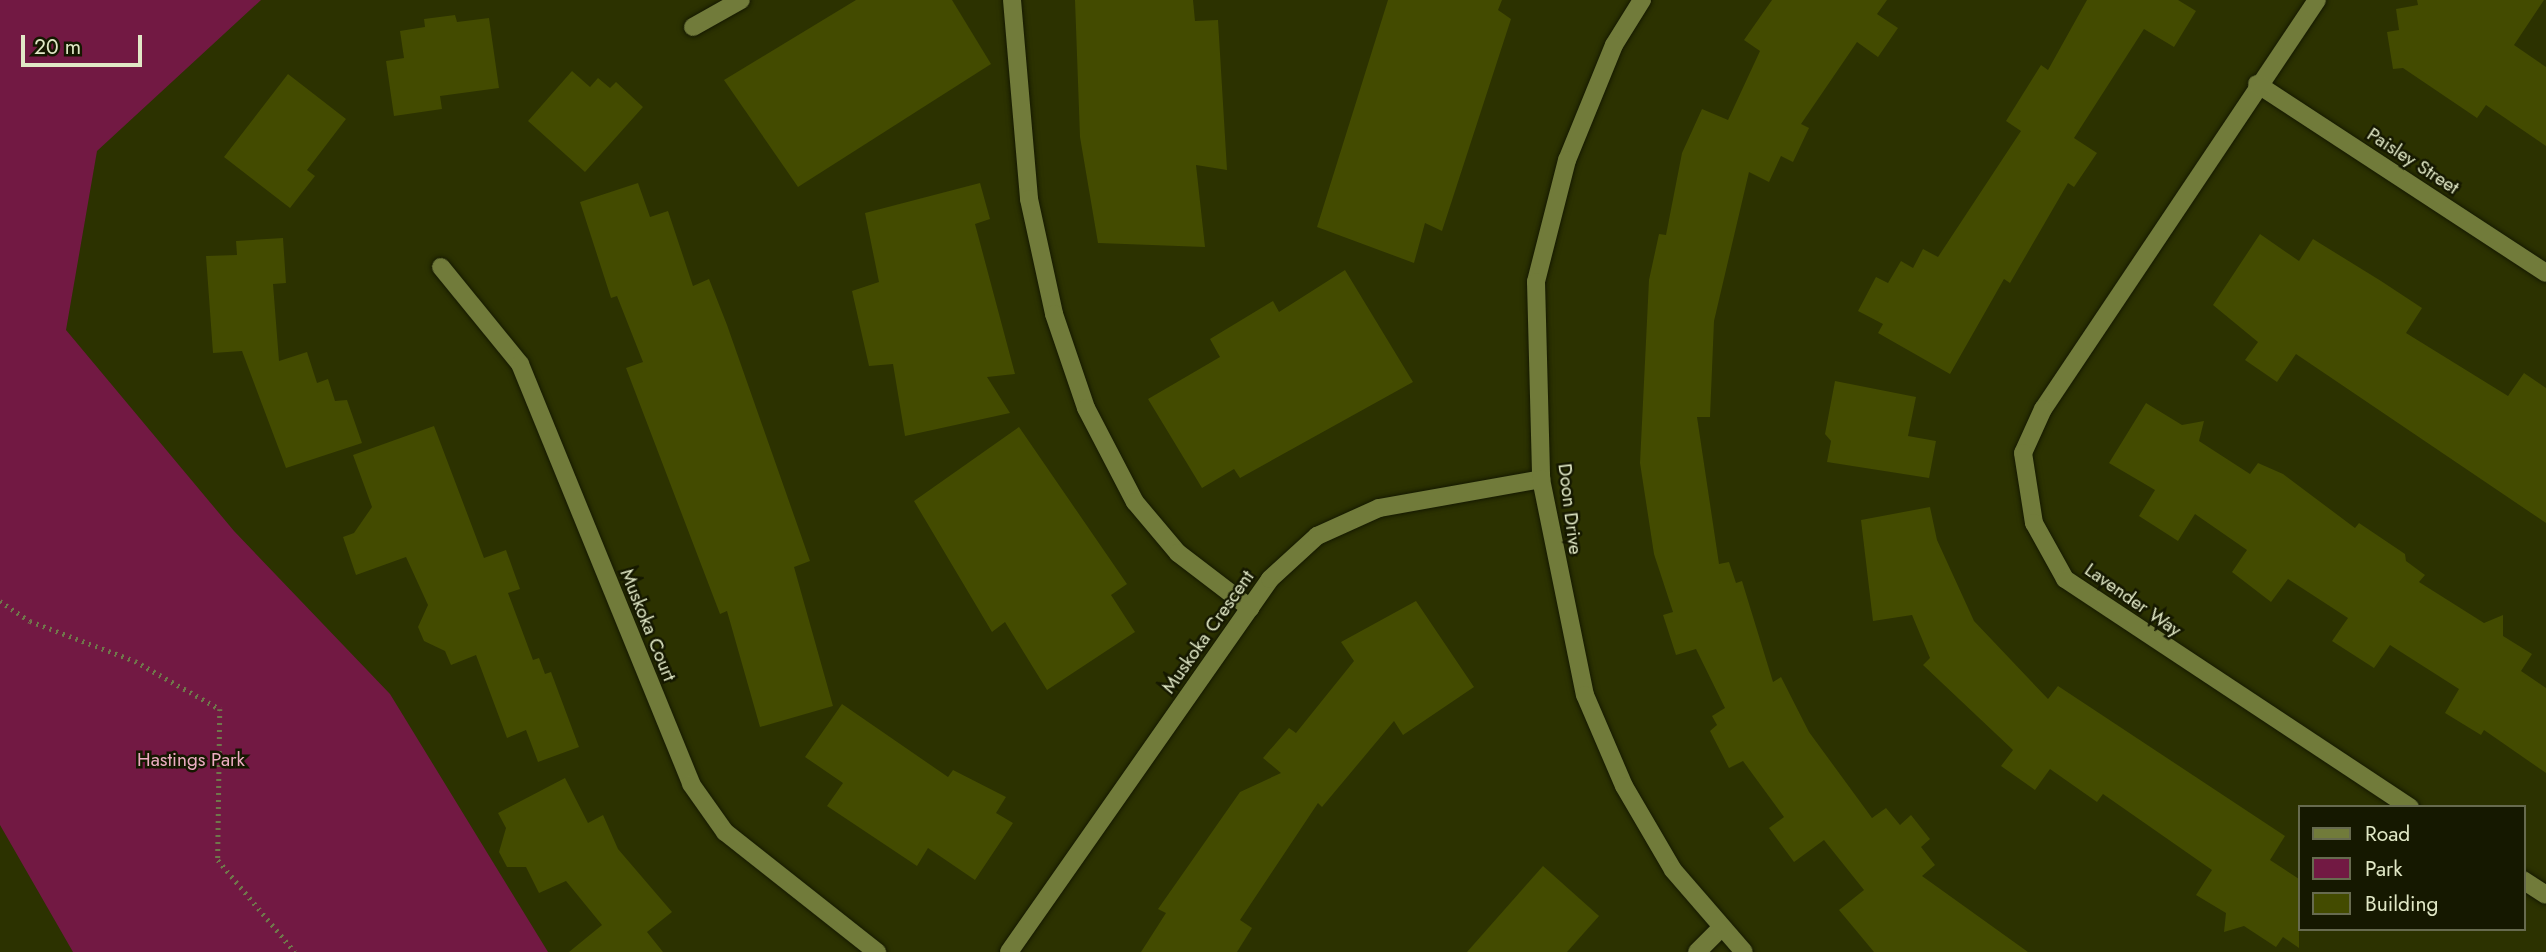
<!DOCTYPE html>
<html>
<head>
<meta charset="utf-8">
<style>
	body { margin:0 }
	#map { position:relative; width:2546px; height:952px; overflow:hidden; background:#2c3200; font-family:Jost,sans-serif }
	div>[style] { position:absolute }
	.green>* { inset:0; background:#721943 }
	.building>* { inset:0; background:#434b00 }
	.path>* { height:4.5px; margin-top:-2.25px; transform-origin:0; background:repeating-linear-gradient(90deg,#70774b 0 2px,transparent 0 7px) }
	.roads { filter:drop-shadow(0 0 2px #151900) drop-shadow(0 0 2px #151900) }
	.service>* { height:18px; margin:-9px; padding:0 9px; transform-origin:9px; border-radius:9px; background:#717b3a }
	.minor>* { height:18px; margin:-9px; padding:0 9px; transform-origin:9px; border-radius:9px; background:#717b3a }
	.tertiary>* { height:18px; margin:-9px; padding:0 9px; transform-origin:9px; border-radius:9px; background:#717b3a }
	span { translate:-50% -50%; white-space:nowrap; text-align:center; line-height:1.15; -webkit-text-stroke:5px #151800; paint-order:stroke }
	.street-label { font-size:19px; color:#e1e8c6 }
	.park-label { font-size:19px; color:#edadc2 }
	.legend { position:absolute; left:2298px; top:805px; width:228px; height:126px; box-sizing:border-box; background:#151800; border:2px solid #676b4f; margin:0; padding:9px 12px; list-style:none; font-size:21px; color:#e1e8c6 }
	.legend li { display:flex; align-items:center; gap:14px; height:35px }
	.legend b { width:35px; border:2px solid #676b4f }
	.scale { position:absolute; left:21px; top:35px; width:121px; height:32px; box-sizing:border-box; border:4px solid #e1e8c6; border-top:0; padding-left:9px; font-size:21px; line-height:24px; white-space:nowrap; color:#e1e8c6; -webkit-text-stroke:5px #151800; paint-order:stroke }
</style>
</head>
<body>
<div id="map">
	<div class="green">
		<i style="clip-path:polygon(0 0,261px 0,97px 151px,66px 330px,234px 531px,390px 694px,548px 952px,73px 952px,0 825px)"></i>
	</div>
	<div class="building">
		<i style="clip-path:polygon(856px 0,952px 0,991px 64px,798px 187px,724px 80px)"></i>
		<i style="clip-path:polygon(1075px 0,1193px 0,1195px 21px,1218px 20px,1227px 170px,1196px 165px,1205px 247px,1098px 243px,1080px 137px)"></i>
		<i style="clip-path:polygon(1388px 0,1502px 0,1498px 10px,1511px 19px,1442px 231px,1425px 223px,1414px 263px,1317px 227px)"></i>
		<i style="clip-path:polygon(1772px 0,1887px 0,1877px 14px,1898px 28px,1878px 57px,1857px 42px,1801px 124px,1809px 128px,1793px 162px,1781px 156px,1769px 182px,1749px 172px,1714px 321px,1710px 417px,1697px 417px,1719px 564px,1729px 562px,1736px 583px,1742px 581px,1773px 682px,1781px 677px,1809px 732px,1872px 818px,1886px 808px,1900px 825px,1911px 815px,1930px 839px,1921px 847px,1935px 865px,1922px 876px,2028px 952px,1874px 952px,1839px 910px,1864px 890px,1824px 840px,1794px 862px,1769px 828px,1784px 817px,1743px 761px,1729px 768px,1710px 731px,1717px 725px,1712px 716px,1725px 708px,1696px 649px,1676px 655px,1663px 615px,1673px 612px,1654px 554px,1640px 463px,1649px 280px,1659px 234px,1666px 235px,1682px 153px,1702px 109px,1728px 120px,1760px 51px,1744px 40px)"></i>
		<i style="clip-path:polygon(2087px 0,2178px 0,2196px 11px,2174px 47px,2144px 29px,2074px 138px,2097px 153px,2074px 187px,2068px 183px,2010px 283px,2004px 279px,1950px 374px,1878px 333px,1883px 324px,1858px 311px,1876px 277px,1888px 283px,1901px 261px,1913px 268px,1923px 249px,1938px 257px,2021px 131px,2006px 121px,2041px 65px,2048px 70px)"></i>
		<i style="clip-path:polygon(2417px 0,2544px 0,2514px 45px,2546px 67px,2546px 146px,2486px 105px,2477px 118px,2403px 68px,2393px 69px,2387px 32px,2399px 30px,2396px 9px,2418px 5px)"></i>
		<i style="clip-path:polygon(455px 15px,457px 22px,489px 18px,499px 88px,440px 96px,442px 109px,394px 116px,386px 61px,404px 58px,400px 31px,425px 27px,424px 19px)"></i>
		<i style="clip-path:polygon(572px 71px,590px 87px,598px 78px,610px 88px,616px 82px,643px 107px,585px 172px,528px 121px)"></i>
		<i style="clip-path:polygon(288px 74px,346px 119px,307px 170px,315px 176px,290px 208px,224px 157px)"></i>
		<i style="clip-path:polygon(638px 183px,650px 217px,668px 211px,693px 286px,709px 279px,727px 325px,810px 561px,794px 567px,833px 706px,760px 727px,727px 611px,720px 614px,626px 368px,643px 362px,617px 296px,611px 298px,580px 202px)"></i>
		<i style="clip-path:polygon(980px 183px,990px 219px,975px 224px,1015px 374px,987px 377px,1010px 413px,905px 436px,893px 364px,869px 366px,852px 291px,879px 282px,865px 213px)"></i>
		<i style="clip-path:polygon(2260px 234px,2299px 261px,2313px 239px,2381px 281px,2422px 308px,2406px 333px,2508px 396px,2524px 373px,2546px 388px,2546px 523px,2296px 354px,2277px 382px,2245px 360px,2258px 342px,2213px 305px)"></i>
		<i style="clip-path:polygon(283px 238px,286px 283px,273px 284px,279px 361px,307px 352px,317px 383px,328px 379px,335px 401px,347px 400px,362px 443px,286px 468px,242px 351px,213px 353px,206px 256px,237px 255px,236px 241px)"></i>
		<i style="clip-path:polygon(1345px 270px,1413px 382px,1240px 478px,1234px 469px,1202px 488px,1148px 399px,1220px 357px,1210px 339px,1273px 301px,1279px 312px)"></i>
		<i style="clip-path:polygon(1835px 381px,1916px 397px,1908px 436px,1936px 441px,1929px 478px,1827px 462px,1831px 441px,1825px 434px)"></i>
		<i style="clip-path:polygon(2146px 403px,2182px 425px,2204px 421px,2199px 441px,2250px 474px,2258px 463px,2283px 474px,2355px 528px,2359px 523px,2405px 554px,2406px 561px,2425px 575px,2419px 582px,2484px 623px,2503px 615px,2503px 636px,2532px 654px,2521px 671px,2546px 688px,2546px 773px,2484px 730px,2481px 735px,2445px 713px,2459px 689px,2390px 645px,2374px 668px,2332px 641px,2348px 618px,2288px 579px,2271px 602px,2232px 572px,2247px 550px,2195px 514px,2178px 541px,2139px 516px,2155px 490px,2109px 463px)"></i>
		<i style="clip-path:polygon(434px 426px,484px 558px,506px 550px,520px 589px,508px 593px,533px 660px,539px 658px,545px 674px,551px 672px,579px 747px,538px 762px,526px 730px,507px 738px,476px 655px,451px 665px,445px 651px,424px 641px,418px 627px,428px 605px,406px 557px,356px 575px,343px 537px,354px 533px,372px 507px,353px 455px)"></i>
		<i style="clip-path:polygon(1019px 427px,1127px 584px,1111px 595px,1135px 632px,1047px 690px,1005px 622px,992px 632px,914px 501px)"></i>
		<i style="clip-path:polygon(1930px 507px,1937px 540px,1974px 621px,2048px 699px,2058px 686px,2285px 836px,2270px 860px,2299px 879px,2299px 948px,2283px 937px,2276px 947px,2244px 926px,2224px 932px,2226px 913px,2196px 895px,2212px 870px,2103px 794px,2097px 802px,2050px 769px,2035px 790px,2001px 766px,2013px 750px,1923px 665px,1930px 658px,1912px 615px,1873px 621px,1861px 520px)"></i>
		<i style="clip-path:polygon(1416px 601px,1474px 687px,1403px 735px,1394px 721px,1322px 807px,1318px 803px,1240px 920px,1252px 928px,1237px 952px,1141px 952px,1166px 913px,1158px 909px,1240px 792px,1281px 773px,1263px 758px,1289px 728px,1296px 733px,1354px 661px,1341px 642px)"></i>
		<i style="clip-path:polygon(842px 704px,948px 777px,953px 770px,1006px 797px,996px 813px,1013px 823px,975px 880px,928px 848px,917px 866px,827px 806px,843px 783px,805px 757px)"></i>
		<i style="clip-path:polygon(565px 778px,588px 823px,603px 815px,618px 849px,672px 912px,647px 932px,663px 952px,569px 952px,602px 925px,566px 881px,539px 893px,526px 867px,507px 867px,499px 852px,506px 828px,498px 813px)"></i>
		<i style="clip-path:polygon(1543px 866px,1599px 916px,1567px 952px,1467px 952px)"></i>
	</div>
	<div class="path">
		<i style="left:0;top:601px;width:36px;rotate:34deg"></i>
		<i style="left:30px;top:621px;width:112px;rotate:20.9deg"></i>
		<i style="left:135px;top:661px;width:98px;rotate:29.5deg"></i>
		<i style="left:220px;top:709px;width:151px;rotate:90.8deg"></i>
		<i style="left:218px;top:860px;width:120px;rotate:50.1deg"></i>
	</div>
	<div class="roads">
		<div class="service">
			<i style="left:1012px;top:0;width:200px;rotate:85.1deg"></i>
			<i style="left:1029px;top:199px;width:118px;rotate:77.7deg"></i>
			<i style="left:1054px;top:314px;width:99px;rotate:71.2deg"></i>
			<i style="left:1086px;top:408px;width:106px;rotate:62.5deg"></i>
			<i style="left:1135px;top:502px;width:67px;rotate:49.9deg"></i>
			<i style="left:1178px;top:553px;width:91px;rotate:37.4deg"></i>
			<i style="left:693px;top:27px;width:55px;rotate:-29.4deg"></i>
		</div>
		<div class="minor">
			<i style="left:2317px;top:0;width:492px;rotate:123.8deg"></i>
			<i style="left:2043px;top:409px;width:48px;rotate:114.4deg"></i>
			<i style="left:2023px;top:453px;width:71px;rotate:81.1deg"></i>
			<i style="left:2034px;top:523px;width:64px;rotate:61deg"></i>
			<i style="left:2065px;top:579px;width:414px;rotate:33.5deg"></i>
			<i style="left:2257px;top:84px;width:345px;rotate:33.2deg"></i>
			<i style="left:441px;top:267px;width:125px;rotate:50.8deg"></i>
			<i style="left:520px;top:364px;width:453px;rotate:67.8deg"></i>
			<i style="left:691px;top:784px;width:59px;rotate:54.7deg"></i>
			<i style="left:725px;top:832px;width:194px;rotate:38.3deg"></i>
			<i style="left:2523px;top:880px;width:27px;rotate:33deg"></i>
			<i style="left:1009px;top:952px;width:455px;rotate:-55deg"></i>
			<i style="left:1270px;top:579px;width:64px;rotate:-42.5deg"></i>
			<i style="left:1317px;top:536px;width:68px;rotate:-24.3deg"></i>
			<i style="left:1379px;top:508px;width:165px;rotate:-10.1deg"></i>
			<i style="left:1697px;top:952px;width:35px;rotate:-45deg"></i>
		</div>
		<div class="tertiary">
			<i style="left:1642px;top:0;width:53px;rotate:121.9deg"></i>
			<i style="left:1614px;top:45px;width:124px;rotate:112.2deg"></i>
			<i style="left:1567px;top:160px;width:126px;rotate:104.3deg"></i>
			<i style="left:1536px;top:282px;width:197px;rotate:88.5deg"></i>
			<i style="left:1541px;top:479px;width:220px;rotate:78.5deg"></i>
			<i style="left:1585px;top:695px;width:99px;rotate:66.8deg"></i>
			<i style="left:1624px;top:786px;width:97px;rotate:59.7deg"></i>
			<i style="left:1673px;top:870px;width:108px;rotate:49.1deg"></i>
		</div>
	</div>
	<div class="street-label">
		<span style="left:2413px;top:161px;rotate:33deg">Paisley Street</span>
		<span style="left:1570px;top:509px;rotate:83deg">Doon Drive</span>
		<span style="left:2133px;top:600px;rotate:35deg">Lavender Way</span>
		<span style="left:648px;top:625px;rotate:68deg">Muskoka Court</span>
		<span style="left:1208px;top:632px;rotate:-55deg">Muskoka Crescent</span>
	</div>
	<div class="park-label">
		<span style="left:191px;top:760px">Hastings Park</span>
	</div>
	<ul class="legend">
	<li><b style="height:9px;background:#717b3a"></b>Road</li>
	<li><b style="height:19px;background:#721943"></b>Park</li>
	<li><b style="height:19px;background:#434b00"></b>Building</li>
	</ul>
	<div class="scale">20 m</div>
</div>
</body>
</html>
